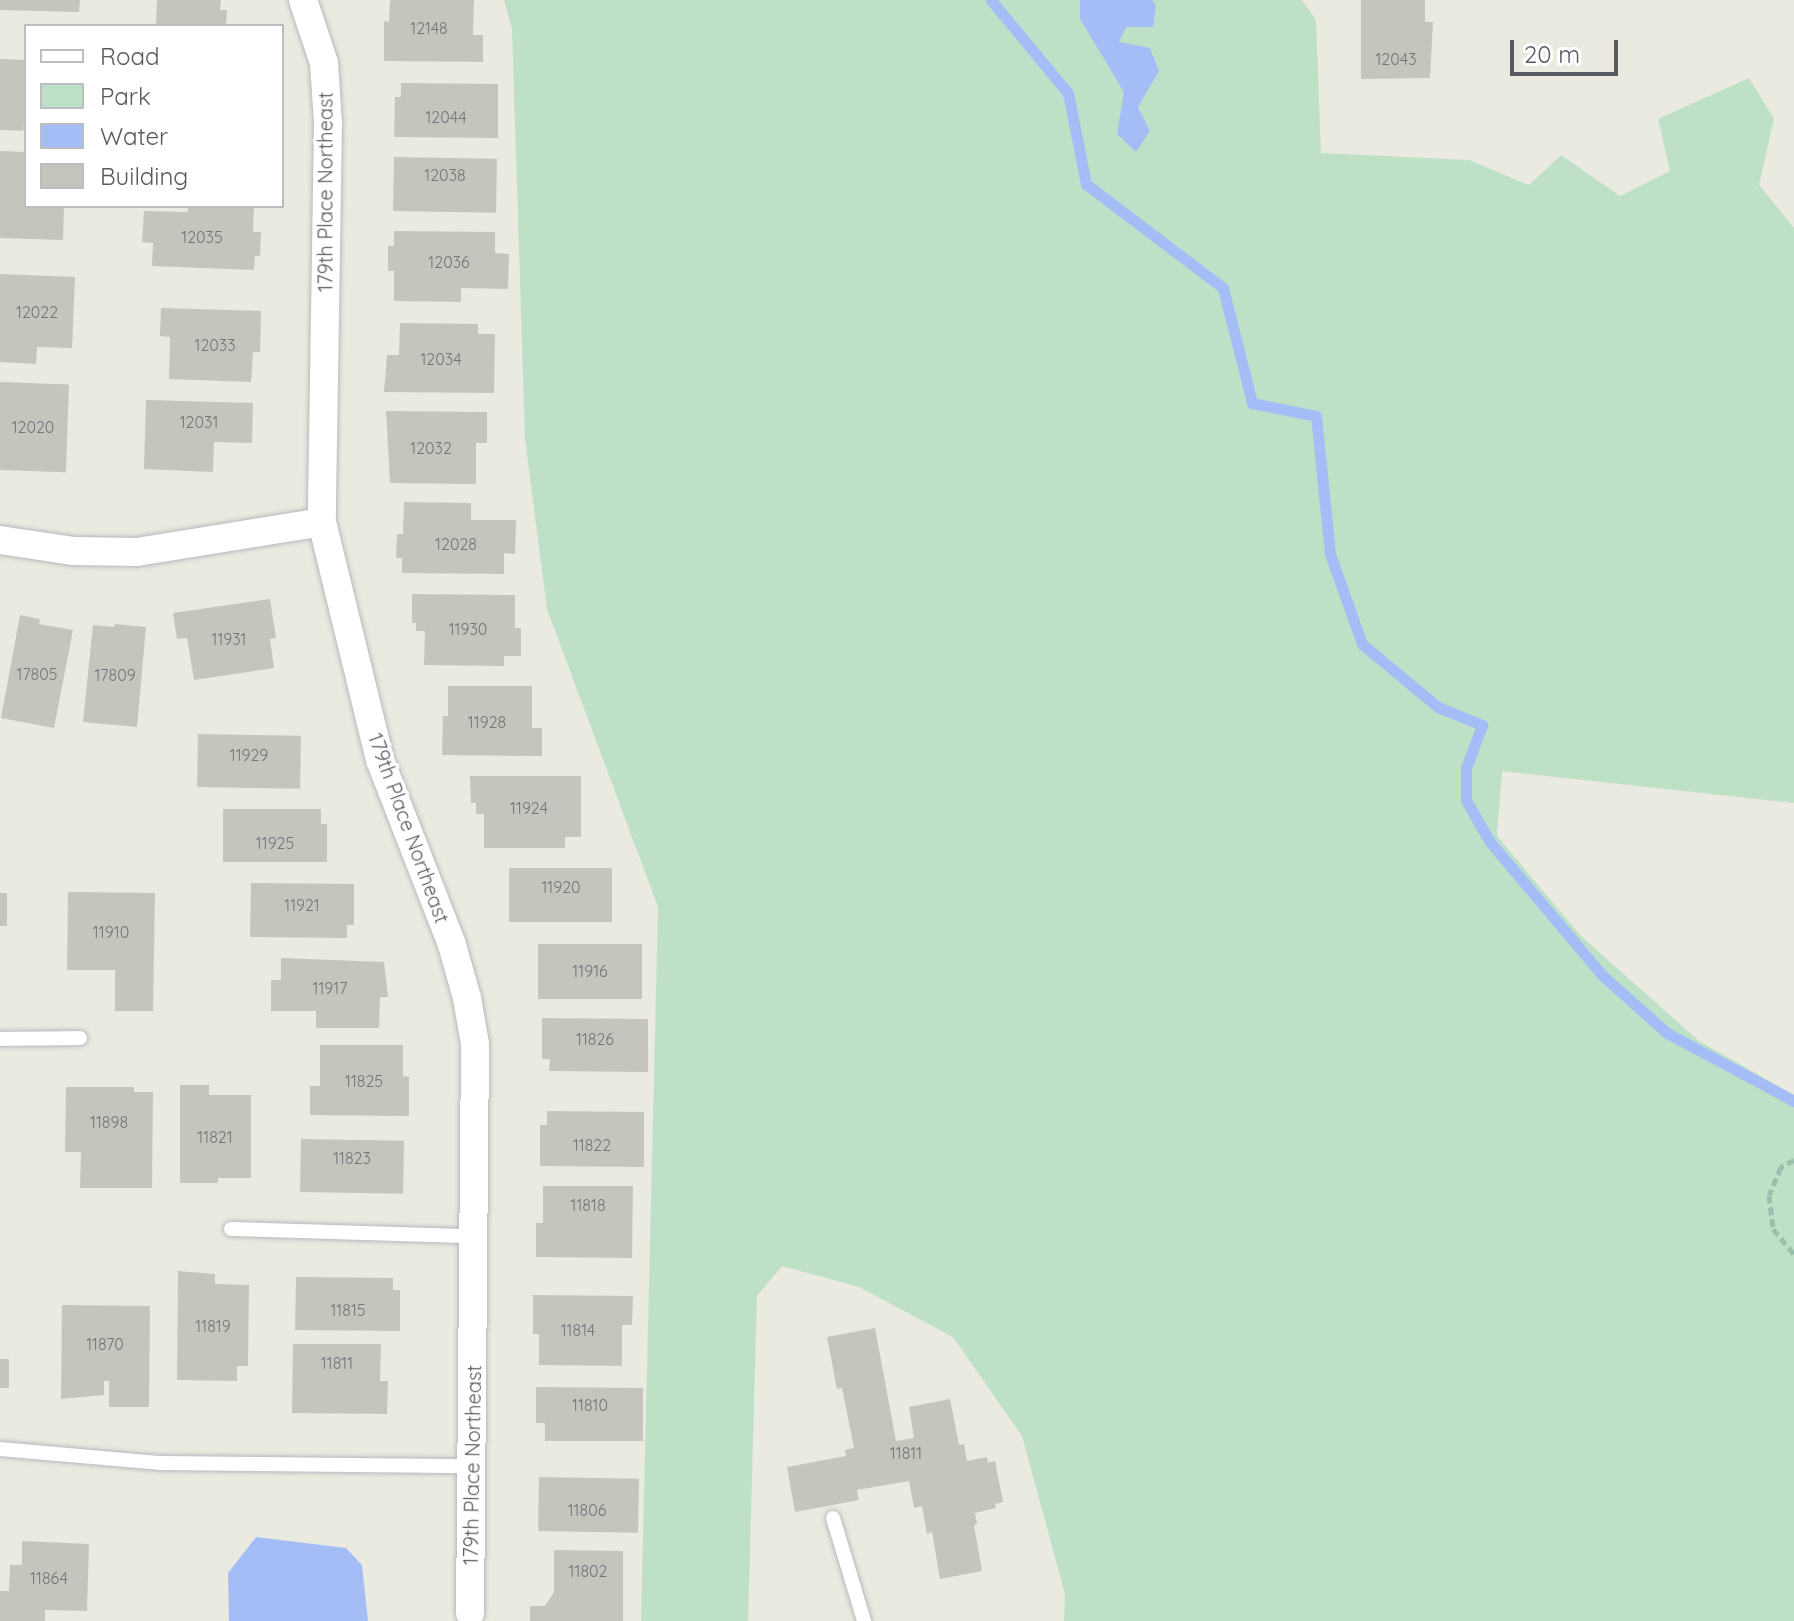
<!DOCTYPE html>
<html>
<head>
<meta charset="utf-8">
<style>
	body { margin:0 }
	#map { position:relative; width:1794px; height:1621px; overflow:hidden; background:#eaeae0; font-family:Quicksand,sans-serif }
	div>[style] { position:absolute }
	.green>* { inset:0; background:#bee0c7 }
	.water>* { inset:0; background:#a4bdf7 }
	.stream>* { height:11px; margin:-5.5px; padding:0 5.5px; transform-origin:5.5px; border-radius:5.5px; background:#a4bdf7 }
	.building>* { inset:0; background:#c6c5bd; transform-origin:0 0 }
	.path>* { height:5px; margin-top:-2.5px; transform-origin:0; background:repeating-linear-gradient(90deg,#99c0ae 0 8px,transparent 0 12px) }
	.roads { filter:drop-shadow(0 0 2px #b8b8be) drop-shadow(0 0 2px #b8b8be) }
	.service>* { height:14px; margin:-7px; padding:0 7px; transform-origin:7px; border-radius:7px; background:#fff }
	.minor>* { height:28px; margin:-14px; padding:0 14px; transform-origin:14px; border-radius:14px; background:#fff }
	span { translate:-50% -50%; white-space:nowrap; text-align:center; line-height:1.15; -webkit-text-stroke:7px #fff; paint-order:stroke }
	.number-label { font-size:16px; color:#747577 }
	.number-label span { -webkit-text-stroke-width:0 }
	.street-label { font-size:20px; color:#595a60 }
	.legend { position:absolute; left:24px; top:24px; width:260px; height:184px; box-sizing:border-box; background:#fff; border:2px solid #bdbdbf; margin:0; padding:10px 14px; list-style:none; font-size:24px; color:#595a60 }
	.legend li { display:flex; align-items:center; gap:16px; height:40px }
	.legend b { width:40px; border:2px solid #bdbdbf }
	.scale { position:absolute; left:1510px; top:40px; width:108px; height:36px; box-sizing:border-box; border:4px solid #595a60; border-top:0; padding-left:10px; font-size:24px; line-height:28px; white-space:nowrap; color:#595a60; -webkit-text-stroke:6px #fff; paint-order:stroke }
</style>
</head>
<body>
<div id="map">
	<div class="green">
		<i style="clip-path:polygon(504px 0,1302px 0,1316px 20px,1321px 153px,1469px 160px,1529px 185px,1561px 155px,1620px 196px,1670px 171px,1658px 119px,1749px 78px,1774px 119px,1759px 185px,1794px 228px,1794px 803px,1502px 771px,1497px 836px,1581px 936px,1699px 1041px,1794px 1095px,1794px 1621px,1064px 1621px,1065px 1594px,1022px 1436px,953px 1337px,859px 1287px,782px 1266px,757px 1296px,748px 1621px,641px 1621px,658px 907px,547px 609px,525px 439px,512px 29px)"></i>
	</div>
	<div class="water">
		<i style="clip-path:polygon(1080px 0,1152px 0,1156px 5px,1153px 27px,1126px 27px,1119px 42px,1150px 48px,1159px 71px,1138px 107px,1150px 131px,1136px 152px,1117px 134px,1124px 92px,1080px 19px)"></i>
		<i style="clip-path:polygon(256px 1537px,346px 1548px,362px 1565px,368px 1621px,229px 1621px,228px 1573px)"></i>
	</div>
	<div class="stream">
		<i style="left:991px;top:0;width:121px;rotate:50.4deg"></i>
		<i style="left:1068px;top:93px;width:93px;rotate:78.8deg"></i>
		<i style="left:1086px;top:184px;width:172px;rotate:37.2deg"></i>
		<i style="left:1223px;top:288px;width:119px;rotate:75.8deg"></i>
		<i style="left:1252px;top:403px;width:65px;rotate:11.5deg"></i>
		<i style="left:1316px;top:416px;width:139px;rotate:84.2deg"></i>
		<i style="left:1330px;top:554px;width:96px;rotate:70.4deg"></i>
		<i style="left:1362px;top:644px;width:99px;rotate:39.7deg"></i>
		<i style="left:1438px;top:707px;width:48px;rotate:22.2deg"></i>
		<i style="left:1482px;top:725px;width:46px;rotate:110.4deg"></i>
		<i style="left:1466px;top:768px;width:32px;rotate:90deg"></i>
		<i style="left:1466px;top:800px;width:48px;rotate:60.3deg"></i>
		<i style="left:1490px;top:842px;width:172px;rotate:49.9deg"></i>
		<i style="left:1601px;top:974px;width:89px;rotate:41.8deg"></i>
		<i style="left:1667px;top:1033px;width:144px;rotate:28.2deg"></i>
	</div>
	<div class="building">
		<i style="clip-path:polygon(0 0,80px 0,79px 12px,0 10px)"></i>
		<i style="clip-path:polygon(157px 0,221px 0,220px 10px,227px 10px,226px 26px,156px 26px)"></i>
		<i style="clip-path:polygon(390px 0,474px 0,473px 35px,483px 35px,483px 62px,384px 61px,384px 21px,389px 22px)"></i>
		<i style="clip-path:polygon(1361px 0,1425px 0,1425px 22px,1433px 22px,1430px 78px,1361px 79px)"></i>
		<i style="left:0;top:59px;width:26px;height:71px;rotate:2deg"></i>
		<i style="clip-path:polygon(401px 83px,498px 84px,498px 138px,394px 137px,395px 97px,401px 97px)"></i>
		<i style="clip-path:polygon(0 151px,26px 152px,26px 206px,64px 206px,63px 240px,0 238px)"></i>
		<i style="left:394px;top:157px;width:103px;height:54px;rotate:1deg"></i>
		<i style="clip-path:polygon(188px 206px,254px 206px,253px 232px,261px 232px,260px 256px,255px 256px,254px 270px,152px 266px,153px 243px,142px 242px,144px 211px,188px 212px)"></i>
		<i style="clip-path:polygon(394px 231px,495px 232px,495px 253px,509px 254px,508px 289px,461px 288px,461px 302px,394px 301px,394px 271px,388px 271px,388px 246px,394px 246px)"></i>
		<i style="clip-path:polygon(0 274px,75px 277px,72px 348px,37px 347px,36px 364px,0 362px)"></i>
		<i style="clip-path:polygon(161px 308px,261px 311px,260px 352px,253px 352px,251px 382px,169px 379px,170px 337px,160px 336px)"></i>
		<i style="clip-path:polygon(400px 323px,478px 324px,478px 334px,495px 334px,494px 393px,384px 392px,387px 355px,399px 355px)"></i>
		<i style="left:0;top:382px;width:69px;height:88px;rotate:2deg"></i>
		<i style="clip-path:polygon(146px 400px,253px 403px,252px 443px,214px 442px,213px 472px,144px 469px)"></i>
		<i style="clip-path:polygon(386px 411px,487px 412px,487px 443px,476px 443px,476px 484px,390px 483px)"></i>
		<i style="clip-path:polygon(404px 502px,471px 503px,471px 520px,516px 520px,515px 554px,504px 553px,504px 574px,402px 573px,402px 558px,396px 558px,397px 534px,403px 534px)"></i>
		<i style="clip-path:polygon(412px 594px,515px 595px,515px 628px,521px 628px,521px 656px,504px 656px,504px 666px,424px 665px,425px 631px,416px 631px,416px 623px,412px 623px)"></i>
		<i style="clip-path:polygon(270px 599px,276px 638px,270px 639px,274px 668px,194px 680px,187px 638px,177px 639px,173px 613px)"></i>
		<i style="clip-path:polygon(20px 615px,40px 619px,39px 624px,73px 630px,54px 728px,1px 718px)"></i>
		<i style="clip-path:polygon(115px 624px,146px 627px,137px 727px,83px 722px,93px 625px,114px 627px)"></i>
		<i style="clip-path:polygon(448px 686px,532px 686px,532px 728px,542px 728px,542px 756px,442px 755px,443px 716px,448px 716px)"></i>
		<i style="left:198px;top:734px;width:103px;height:53px;rotate:1deg"></i>
		<i style="clip-path:polygon(470px 776px,581px 776px,581px 837px,565px 837px,565px 848px,484px 848px,484px 814px,476px 814px,476px 803px,471px 803px)"></i>
		<i style="clip-path:polygon(223px 809px,321px 809px,321px 824px,327px 824px,327px 862px,223px 862px)"></i>
		<i style="left:509px;top:868px;width:103px;height:54px"></i>
		<i style="clip-path:polygon(251px 883px,354px 884px,354px 925px,347px 925px,347px 938px,250px 937px)"></i>
		<i style="clip-path:polygon(68px 892px,155px 893px,153px 1011px,115px 1011px,115px 970px,67px 970px)"></i>
		<i style="left:0;top:893px;width:7px;height:33px"></i>
		<i style="left:538px;top:944px;width:104px;height:55px"></i>
		<i style="clip-path:polygon(281px 958px,384px 962px,388px 997px,380px 997px,379px 1028px,316px 1028px,316px 1011px,271px 1011px,271px 980px,281px 980px)"></i>
		<i style="clip-path:polygon(542px 1018px,648px 1019px,648px 1072px,549px 1071px,550px 1059px,542px 1059px)"></i>
		<i style="clip-path:polygon(320px 1045px,403px 1045px,403px 1076px,409px 1077px,409px 1116px,310px 1115px,310px 1086px,320px 1086px)"></i>
		<i style="clip-path:polygon(180px 1085px,209px 1085px,209px 1095px,251px 1095px,251px 1178px,218px 1178px,218px 1183px,180px 1183px)"></i>
		<i style="clip-path:polygon(66px 1087px,134px 1087px,134px 1092px,153px 1092px,152px 1188px,80px 1188px,81px 1152px,65px 1152px)"></i>
		<i style="clip-path:polygon(547px 1111px,644px 1112px,644px 1167px,540px 1166px,540px 1125px,547px 1125px)"></i>
		<i style="left:301px;top:1139px;width:103px;height:53px;rotate:1deg"></i>
		<i style="clip-path:polygon(543px 1186px,633px 1186px,632px 1258px,536px 1257px,536px 1223px,543px 1223px)"></i>
		<i style="clip-path:polygon(178px 1271px,215px 1274px,215px 1284px,249px 1285px,248px 1366px,237px 1366px,237px 1381px,177px 1380px)"></i>
		<i style="clip-path:polygon(296px 1277px,393px 1278px,393px 1290px,400px 1290px,400px 1331px,295px 1330px)"></i>
		<i style="clip-path:polygon(533px 1295px,633px 1296px,632px 1325px,622px 1325px,622px 1366px,539px 1365px,539px 1334px,533px 1334px)"></i>
		<i style="clip-path:polygon(62px 1305px,150px 1306px,149px 1407px,109px 1407px,109px 1381px,104px 1381px,104px 1395px,61px 1399px)"></i>
		<i style="clip-path:polygon(875px 1328px,896px 1441px,914px 1438px,909px 1407px,950px 1399px,959px 1445px,964px 1444px,967px 1461px,987px 1457px,988px 1463px,995px 1461px,1003px 1502px,995px 1504px,996px 1508px,975px 1513px,977px 1524px,974px 1525px,982px 1571px,940px 1579px,932px 1532px,927px 1534px,922px 1506px,914px 1508px,909px 1481px,857px 1490px,859px 1500px,795px 1512px,787px 1467px,846px 1456px,845px 1450px,854px 1448px,842px 1388px,837px 1389px,827px 1337px)"></i>
		<i style="clip-path:polygon(293px 1344px,381px 1344px,380px 1381px,388px 1381px,387px 1414px,292px 1413px)"></i>
		<i style="left:0;top:1359px;width:9px;height:29px"></i>
		<i style="clip-path:polygon(536px 1387px,643px 1388px,643px 1441px,545px 1441px,545px 1423px,536px 1423px)"></i>
		<i style="left:539px;top:1477px;width:100px;height:54px;rotate:1deg"></i>
		<i style="clip-path:polygon(22px 1541px,89px 1544px,87px 1611px,45px 1610px,45px 1621px,0 1621px,0 1591px,9px 1591px,10px 1565px,22px 1565px)"></i>
		<i style="clip-path:polygon(554px 1550px,623px 1551px,623px 1621px,530px 1621px,530px 1606px,545px 1606px,554px 1592px)"></i>
	</div>
	<div class="path">
		<i style="left:1794px;top:1160px;width:15px;rotate:152deg"></i>
		<i style="left:1781px;top:1167px;width:30px;rotate:113deg"></i>
		<i style="left:1769px;top:1195px;width:34px;rotate:83deg"></i>
		<i style="left:1773px;top:1229px;width:33px;rotate:50deg"></i>
	</div>
	<div class="roads">
		<div class="service">
			<i style="left:0;top:1039px;width:80px;rotate:-0.7deg"></i>
			<i style="left:231px;top:1229px;width:243px;rotate:1.7deg"></i>
			<i style="left:0;top:1449px;width:162px;rotate:5deg"></i>
			<i style="left:161px;top:1463px;width:311px;rotate:0.6deg"></i>
			<i style="left:833px;top:1518px;width:108px;rotate:73.2deg"></i>
		</div>
		<div class="minor">
			<i style="left:303px;top:0;width:66px;rotate:71.6deg"></i>
			<i style="left:324px;top:63px;width:60px;rotate:86.2deg"></i>
			<i style="left:328px;top:123px;width:399px;rotate:90.9deg"></i>
			<i style="left:322px;top:522px;width:245px;rotate:76.3deg"></i>
			<i style="left:380px;top:760px;width:199px;rotate:68.7deg"></i>
			<i style="left:452px;top:945px;width:55px;rotate:74.2deg"></i>
			<i style="left:467px;top:998px;width:47px;rotate:80.1deg"></i>
			<i style="left:475px;top:1044px;width:569px;rotate:90.5deg"></i>
			<i style="left:0;top:540px;width:75px;rotate:8.5deg"></i>
			<i style="left:74px;top:551px;width:63px;rotate:0.9deg"></i>
			<i style="left:137px;top:552px;width:187px;rotate:-9.2deg"></i>
		</div>
	</div>
	<div class="number-label">
		<span style="left:429px;top:28px">12148</span>
		<span style="left:1396px;top:59px">12043</span>
		<span style="left:446px;top:117px">12044</span>
		<span style="left:445px;top:175px">12038</span>
		<span style="left:202px;top:237px">12035</span>
		<span style="left:449px;top:262px">12036</span>
		<span style="left:37px;top:312px">12022</span>
		<span style="left:215px;top:345px">12033</span>
		<span style="left:441px;top:359px">12034</span>
		<span style="left:199px;top:422px">12031</span>
		<span style="left:33px;top:427px">12020</span>
		<span style="left:431px;top:448px">12032</span>
		<span style="left:456px;top:544px">12028</span>
		<span style="left:468px;top:629px">11930</span>
		<span style="left:229px;top:639px">11931</span>
		<span style="left:37px;top:674px">17805</span>
		<span style="left:115px;top:675px">17809</span>
		<span style="left:487px;top:722px">11928</span>
		<span style="left:249px;top:755px">11929</span>
		<span style="left:529px;top:808px">11924</span>
		<span style="left:275px;top:843px">11925</span>
		<span style="left:561px;top:887px">11920</span>
		<span style="left:302px;top:905px">11921</span>
		<span style="left:111px;top:932px">11910</span>
		<span style="left:590px;top:971px">11916</span>
		<span style="left:330px;top:988px">11917</span>
		<span style="left:595px;top:1039px">11826</span>
		<span style="left:364px;top:1081px">11825</span>
		<span style="left:109px;top:1122px">11898</span>
		<span style="left:215px;top:1137px">11821</span>
		<span style="left:592px;top:1145px">11822</span>
		<span style="left:352px;top:1158px">11823</span>
		<span style="left:588px;top:1205px">11818</span>
		<span style="left:348px;top:1310px">11815</span>
		<span style="left:213px;top:1326px">11819</span>
		<span style="left:578px;top:1330px">11814</span>
		<span style="left:105px;top:1344px">11870</span>
		<span style="left:337px;top:1363px">11811</span>
		<span style="left:590px;top:1405px">11810</span>
		<span style="left:906px;top:1453px">11811</span>
		<span style="left:587px;top:1510px">11806</span>
		<span style="left:588px;top:1571px">11802</span>
		<span style="left:49px;top:1578px">11864</span>
	</div>
	<div class="street-label">
		<span style="left:325px;top:192px;rotate:-90deg">179th Place Northeast</span>
		<span style="left:409px;top:828px;rotate:70deg">179th Place Northeast</span>
		<span style="left:472px;top:1465px;rotate:-89deg">179th Place Northeast</span>
	</div>
	<ul class="legend">
	<li><b style="height:10px;background:#fff"></b>Road</li>
	<li><b style="height:22px;background:#bee0c7"></b>Park</li>
	<li><b style="height:22px;background:#a4bdf7"></b>Water</li>
	<li><b style="height:22px;background:#c6c5bd"></b>Building</li>
	</ul>
	<div class="scale">20 m</div>
</div>
</body>
</html>
